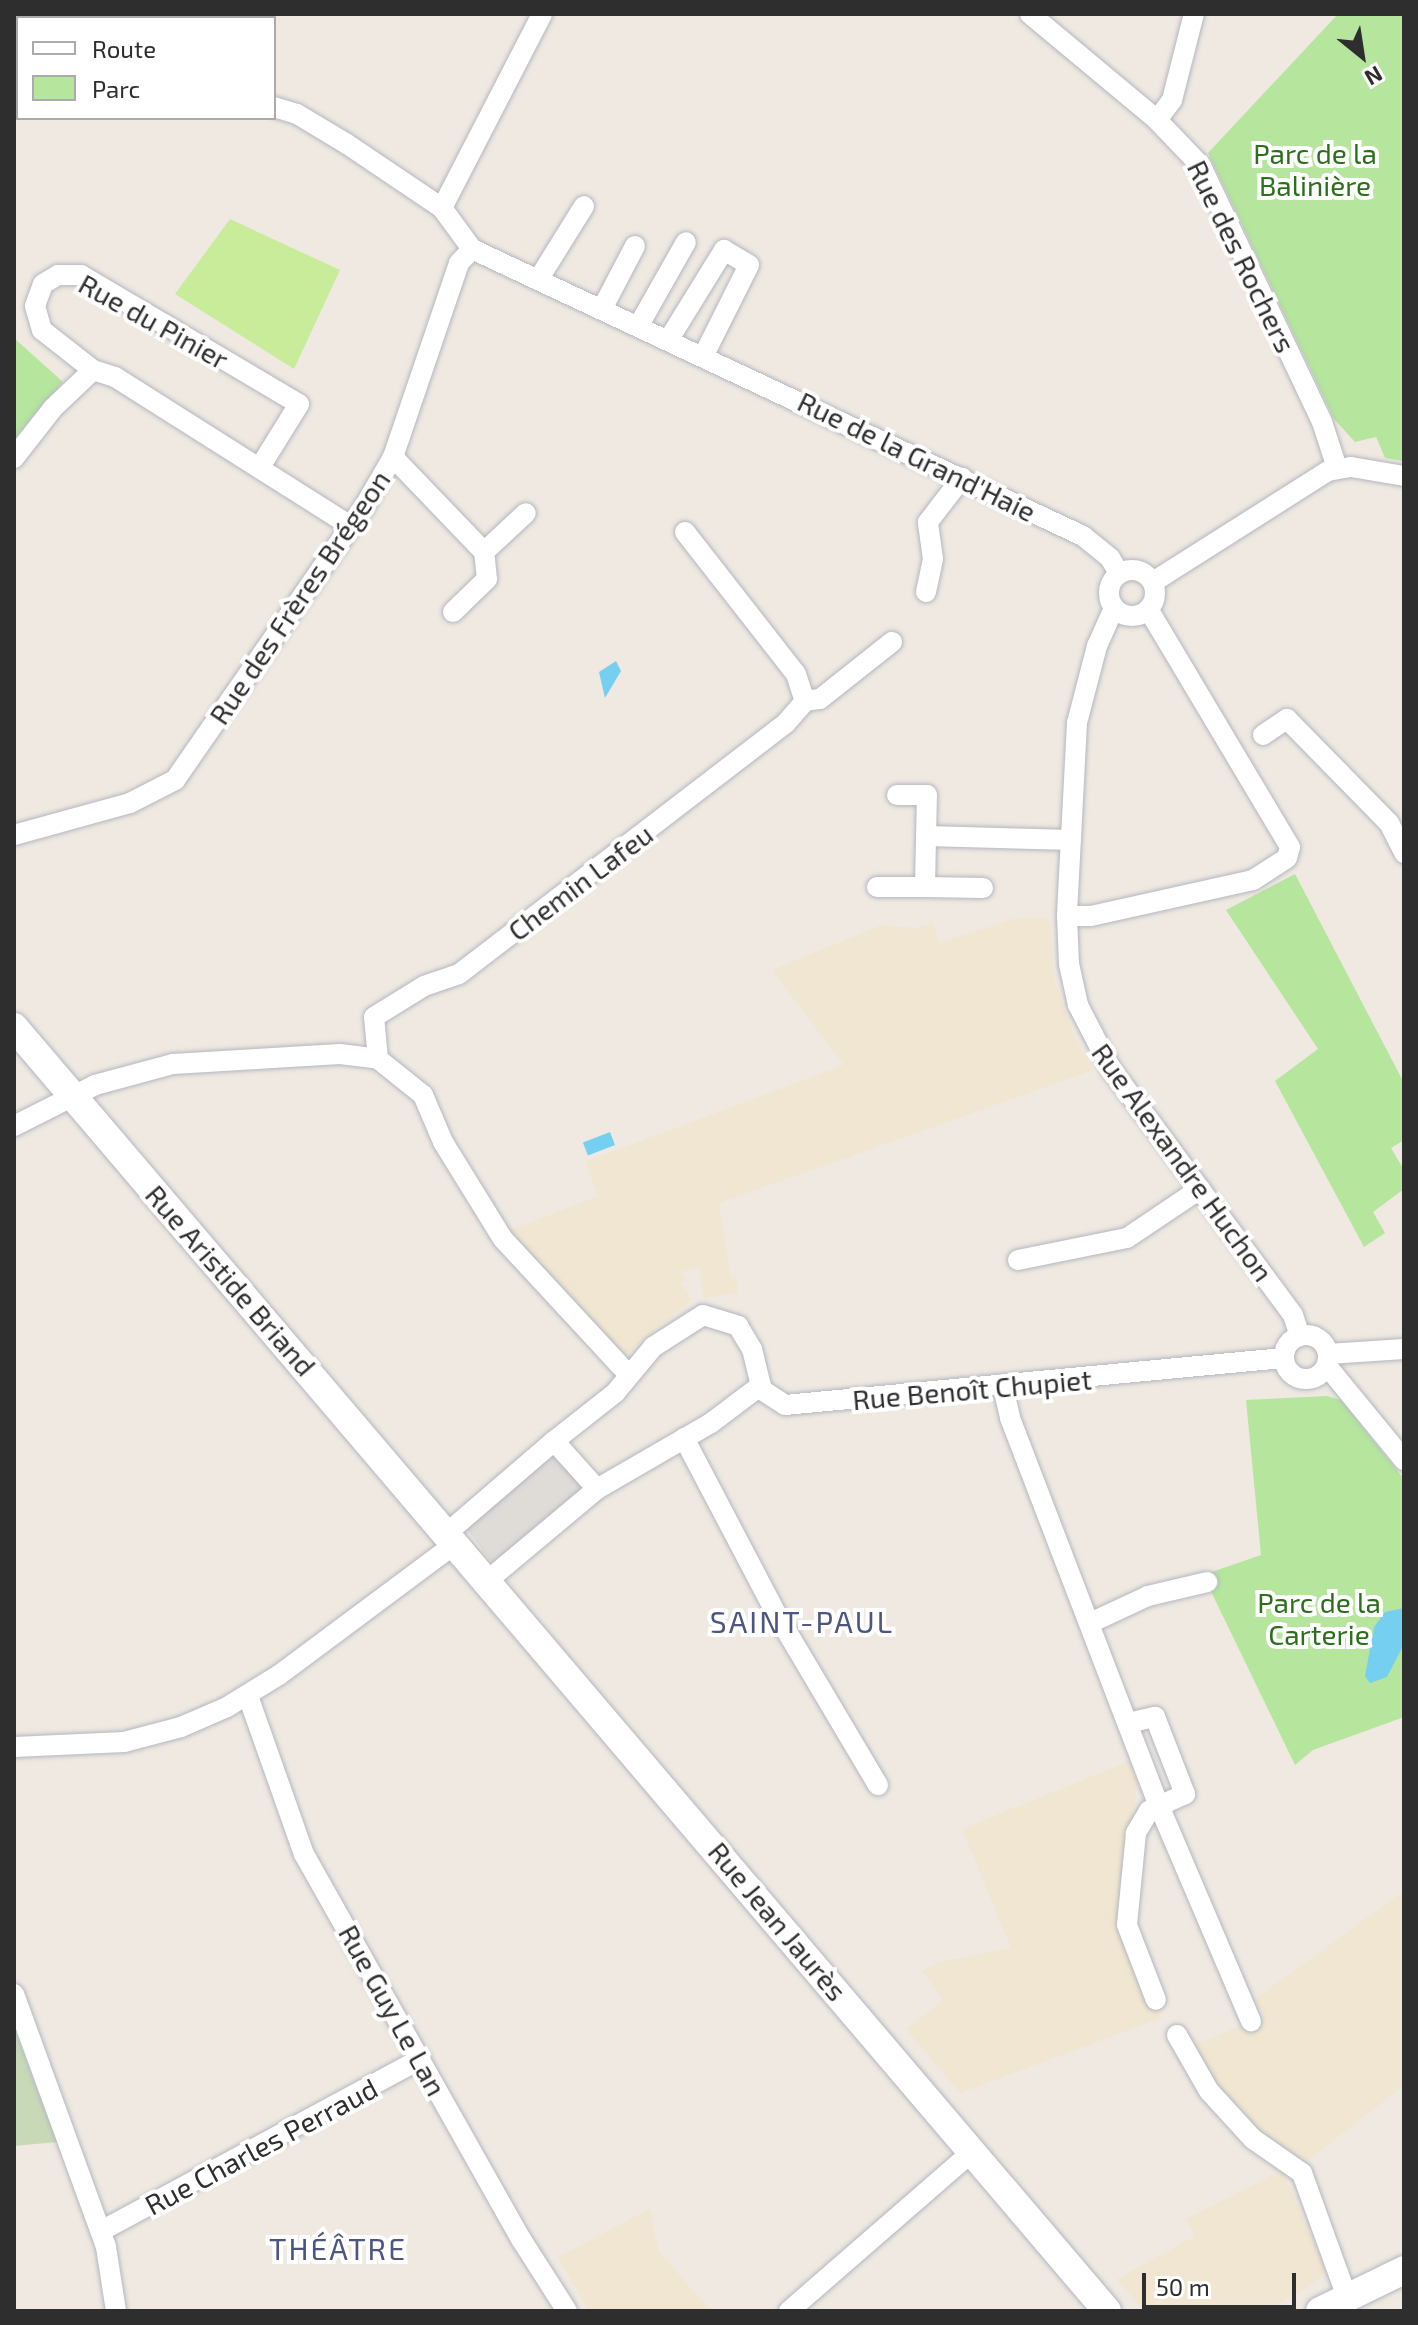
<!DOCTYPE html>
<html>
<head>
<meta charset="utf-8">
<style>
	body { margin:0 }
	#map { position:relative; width:1418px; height:2325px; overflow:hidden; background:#efe9e1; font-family:"Exo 2",sans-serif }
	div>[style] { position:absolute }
	.education>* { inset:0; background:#f0e6d1 }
	.green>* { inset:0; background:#b6e59e }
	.cemetery>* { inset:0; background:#c8d9b8 }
	.pitch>* { inset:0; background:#c9ec9a }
	.plaza>* { inset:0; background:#dfdcd8 }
	.water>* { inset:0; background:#75cff0; transform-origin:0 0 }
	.roads { filter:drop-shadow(0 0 2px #b4b7c1) drop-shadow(0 0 2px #b4b7c1) }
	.street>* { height:20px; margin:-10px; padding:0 10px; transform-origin:10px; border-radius:10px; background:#fff }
	.street>.ring { margin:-10px; padding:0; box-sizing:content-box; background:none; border:20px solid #fff; border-radius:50% }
	.secondary>* { height:28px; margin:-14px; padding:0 14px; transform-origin:14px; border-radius:14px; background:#fff }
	span { translate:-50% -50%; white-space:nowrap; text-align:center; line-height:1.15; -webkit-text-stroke:8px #fff; paint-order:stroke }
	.park-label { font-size:28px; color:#2c6e1b }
	.street-label { font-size:28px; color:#2e2e2e }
	.neighbourhood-label { font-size:30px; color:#4d5680; letter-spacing:2px }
	.frame { position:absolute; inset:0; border:16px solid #2e2e2e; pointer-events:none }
	.legend { position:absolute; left:16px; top:16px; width:260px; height:104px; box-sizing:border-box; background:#fff; border:2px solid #ababab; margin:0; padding:10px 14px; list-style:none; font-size:24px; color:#2e2e2e }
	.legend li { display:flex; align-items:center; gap:16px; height:40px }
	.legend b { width:40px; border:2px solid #ababab }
	.north { position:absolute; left:1322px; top:16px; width:80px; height:80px; -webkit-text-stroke:6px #fff; paint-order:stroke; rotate:150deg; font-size:22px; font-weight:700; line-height:32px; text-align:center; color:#2e2e2e }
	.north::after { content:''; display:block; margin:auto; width:28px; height:36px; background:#2e2e2e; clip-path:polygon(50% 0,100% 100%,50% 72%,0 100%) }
	.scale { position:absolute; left:1142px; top:2273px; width:154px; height:36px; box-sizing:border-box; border:4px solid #2e2e2e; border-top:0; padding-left:10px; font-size:24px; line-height:28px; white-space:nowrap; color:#2e2e2e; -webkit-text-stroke:6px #fff; paint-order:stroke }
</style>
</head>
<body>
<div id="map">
	<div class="education">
		<i style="clip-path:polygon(1016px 918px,1049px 918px,1054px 978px,1073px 1035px,1093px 1070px,719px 1203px,730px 1277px,736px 1277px,738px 1293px,704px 1298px,699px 1266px,681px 1272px,685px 1280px,680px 1284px,692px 1299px,625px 1355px,508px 1231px,598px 1196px,585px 1162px,844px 1065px,772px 970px,882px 925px,915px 928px,933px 923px,940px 943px)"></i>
		<i style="clip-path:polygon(1130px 1761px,1137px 1782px,1120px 1928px,1161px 2018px,960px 2093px,906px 2029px,943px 2000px,922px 1971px,939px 1962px,1011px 1948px,962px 1829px)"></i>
		<i style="clip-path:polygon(1404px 1891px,1404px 2085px,1304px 2164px,1259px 2136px,1211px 2087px,1190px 2047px,1264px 2016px,1255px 1999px)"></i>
		<i style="clip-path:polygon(1282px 2170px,1325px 2269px,1319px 2280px,1267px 2311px,1144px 2311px,1117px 2279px,1195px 2236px,1186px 2219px)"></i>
		<i style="clip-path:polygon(650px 2209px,658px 2251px,711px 2311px,589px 2311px,558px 2257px)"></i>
	</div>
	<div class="green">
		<i style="clip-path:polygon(1338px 14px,1404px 14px,1404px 461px,1385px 458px,1376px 437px,1355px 442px,1334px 419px,1208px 153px)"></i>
		<i style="clip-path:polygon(14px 338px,63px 382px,14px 439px)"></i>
		<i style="clip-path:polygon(1295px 874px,1404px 1083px,1404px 1140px,1391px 1148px,1404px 1170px,1404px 1189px,1373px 1212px,1385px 1233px,1364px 1247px,1275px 1081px,1318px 1049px,1226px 910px)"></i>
		<i style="clip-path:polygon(1327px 1396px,1341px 1400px,1404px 1479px,1404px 1717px,1313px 1750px,1295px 1765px,1203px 1575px,1261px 1555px,1246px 1400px)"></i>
	</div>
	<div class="cemetery">
		<i style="clip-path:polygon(14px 2027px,34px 2081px,57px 2142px,14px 2146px)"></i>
	</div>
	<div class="pitch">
		<i style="clip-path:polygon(230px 219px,340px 270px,294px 369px,175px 294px)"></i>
	</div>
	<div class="plaza">
		<i style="clip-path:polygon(554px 1454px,585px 1491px,497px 1564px,489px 1559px,466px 1528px)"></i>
	</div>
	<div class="water">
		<i style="clip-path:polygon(616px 661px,621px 671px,605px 698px,599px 672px)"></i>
		<i style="left:610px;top:1132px;width:14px;height:29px;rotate:69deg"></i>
		<i style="clip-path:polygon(1404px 1608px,1404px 1644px,1387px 1677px,1370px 1683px,1365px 1676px,1374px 1627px,1385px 1612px)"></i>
	</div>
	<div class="roads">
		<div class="street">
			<i style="left:1030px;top:14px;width:165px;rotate:39.8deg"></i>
			<i style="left:1157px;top:120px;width:64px;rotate:46.3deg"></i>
			<i style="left:1201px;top:166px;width:283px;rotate:64.7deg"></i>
			<i style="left:1322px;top:422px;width:48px;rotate:71.9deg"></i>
			<i style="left:14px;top:32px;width:4px;rotate:14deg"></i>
			<i style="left:274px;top:107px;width:24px;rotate:17deg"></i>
			<i style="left:297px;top:114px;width:58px;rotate:31deg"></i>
			<i style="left:347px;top:144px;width:115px;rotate:34deg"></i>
			<i style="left:442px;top:208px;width:51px;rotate:53.8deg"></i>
			<i style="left:472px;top:249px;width:675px;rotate:25.16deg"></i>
			<i style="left:1083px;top:536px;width:35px;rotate:39deg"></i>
			<i style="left:1110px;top:558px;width:17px;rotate:59deg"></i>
			<i style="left:1157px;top:120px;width:25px;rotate:-53deg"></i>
			<i style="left:1172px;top:100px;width:89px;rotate:-75.7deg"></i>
			<i style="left:442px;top:208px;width:218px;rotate:-62.7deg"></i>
			<i style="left:538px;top:280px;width:87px;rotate:-58.1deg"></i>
			<i style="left:602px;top:309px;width:71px;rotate:-62.4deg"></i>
			<i style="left:639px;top:325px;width:95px;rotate:-60.5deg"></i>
			<i style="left:669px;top:339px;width:105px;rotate:-58.3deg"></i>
			<i style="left:724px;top:250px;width:29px;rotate:31deg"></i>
			<i style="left:749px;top:265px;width:103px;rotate:116.6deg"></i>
			<i style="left:393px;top:457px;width:132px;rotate:46.2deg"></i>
			<i style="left:484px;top:552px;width:57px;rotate:-42.9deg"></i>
			<i style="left:14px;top:458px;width:63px;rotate:-52deg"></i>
			<i style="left:53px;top:408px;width:55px;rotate:-43.5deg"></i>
			<i style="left:260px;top:467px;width:74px;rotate:-58.2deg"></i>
			<i style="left:299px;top:404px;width:253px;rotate:-149.4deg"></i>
			<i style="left:81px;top:275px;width:23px;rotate:180deg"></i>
			<i style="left:58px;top:275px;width:17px;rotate:149deg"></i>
			<i style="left:43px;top:284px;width:23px;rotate:110deg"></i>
			<i style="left:35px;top:306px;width:25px;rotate:74deg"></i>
			<i style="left:42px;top:330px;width:65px;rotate:38.1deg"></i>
			<i style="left:93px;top:370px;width:23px;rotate:18deg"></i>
			<i style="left:115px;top:377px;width:279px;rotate:32.3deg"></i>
			<i style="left:685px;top:532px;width:180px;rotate:52deg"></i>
			<i style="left:796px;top:674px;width:28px;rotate:72deg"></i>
			<i class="ring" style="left:1109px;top:570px;width:26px;height:26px"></i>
			<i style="left:1153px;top:582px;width:207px;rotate:-32.4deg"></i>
			<i style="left:1328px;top:471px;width:23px;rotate:-10deg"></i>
			<i style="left:1351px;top:467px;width:54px;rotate:9.6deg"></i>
			<i style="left:926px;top:592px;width:34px;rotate:-78deg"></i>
			<i style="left:933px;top:559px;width:37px;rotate:-98deg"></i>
			<i style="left:928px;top:522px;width:56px;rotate:-52.3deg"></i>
			<i style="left:1114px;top:608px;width:42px;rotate:114.1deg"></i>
			<i style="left:1097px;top:646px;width:80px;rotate:104.6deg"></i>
			<i style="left:1077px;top:723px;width:193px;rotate:93deg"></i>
			<i style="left:1067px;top:916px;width:48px;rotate:87.6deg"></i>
			<i style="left:1069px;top:964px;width:42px;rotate:77.6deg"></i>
			<i style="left:1078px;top:1005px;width:72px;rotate:62.7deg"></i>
			<i style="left:1111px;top:1069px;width:306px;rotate:53.5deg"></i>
			<i style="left:1293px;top:1315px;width:22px;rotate:72deg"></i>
			<i style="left:453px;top:612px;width:47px;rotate:-44.1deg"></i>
			<i style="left:487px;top:579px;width:27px;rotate:-96deg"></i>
			<i style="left:1263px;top:735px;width:29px;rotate:-34deg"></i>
			<i style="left:1287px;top:719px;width:146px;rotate:45.6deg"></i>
			<i style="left:1389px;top:823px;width:34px;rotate:63deg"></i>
			<i style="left:14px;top:835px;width:120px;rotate:-15.4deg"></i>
			<i style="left:130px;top:803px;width:51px;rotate:-27.1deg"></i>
			<i style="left:175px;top:780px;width:332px;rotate:-55.3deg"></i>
			<i style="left:364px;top:507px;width:58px;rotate:-59.9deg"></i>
			<i style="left:393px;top:457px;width:205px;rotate:-71.2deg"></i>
			<i style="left:459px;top:263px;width:19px;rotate:-47deg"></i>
			<i style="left:926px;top:836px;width:145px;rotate:1.6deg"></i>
			<i style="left:877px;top:887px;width:48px"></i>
			<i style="left:925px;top:887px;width:92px;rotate:-88.8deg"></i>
			<i style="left:927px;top:795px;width:30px;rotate:180deg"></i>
			<i style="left:925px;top:887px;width:58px;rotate:1deg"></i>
			<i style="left:1067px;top:916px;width:24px"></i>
			<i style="left:1091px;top:916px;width:166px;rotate:-12.5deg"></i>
			<i style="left:1253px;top:880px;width:40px;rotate:-32.9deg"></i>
			<i style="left:1287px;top:858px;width:11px;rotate:-75deg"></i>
			<i style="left:1290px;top:847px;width:277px;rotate:-120.8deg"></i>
			<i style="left:378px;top:1059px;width:42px;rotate:-95.4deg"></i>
			<i style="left:374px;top:1017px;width:59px;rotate:-31.8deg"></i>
			<i style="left:424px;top:986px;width:37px;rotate:-19deg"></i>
			<i style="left:459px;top:974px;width:412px;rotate:-37.5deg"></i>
			<i style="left:786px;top:723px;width:29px;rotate:-49deg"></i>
			<i style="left:805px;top:701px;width:15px;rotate:-8deg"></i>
			<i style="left:820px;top:699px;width:92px;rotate:-38.4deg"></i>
			<i style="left:14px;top:1126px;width:91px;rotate:-26.8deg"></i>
			<i style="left:95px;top:1085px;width:81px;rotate:-15.1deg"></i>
			<i style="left:173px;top:1064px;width:167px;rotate:-3.4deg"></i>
			<i style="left:340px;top:1054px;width:38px;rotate:7deg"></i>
			<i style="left:378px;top:1059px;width:58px;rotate:38.7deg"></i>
			<i style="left:423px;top:1095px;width:51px;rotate:66.9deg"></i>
			<i style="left:443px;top:1142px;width:114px;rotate:58.3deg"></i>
			<i style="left:503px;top:1239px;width:185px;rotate:47.2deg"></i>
			<i style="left:1018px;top:1260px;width:111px;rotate:-11.4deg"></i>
			<i style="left:1127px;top:1238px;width:88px;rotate:-33.9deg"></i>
			<i class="ring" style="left:1284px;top:1335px;width:24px;height:24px"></i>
			<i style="left:1328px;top:1354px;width:76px;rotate:-3.8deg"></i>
			<i style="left:1327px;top:1366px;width:122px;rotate:50.7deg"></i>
			<i style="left:1003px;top:1387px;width:32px;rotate:77deg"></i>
			<i style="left:1010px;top:1418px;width:418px;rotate:69deg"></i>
			<i style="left:1160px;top:1808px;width:232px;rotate:66.9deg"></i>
			<i style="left:684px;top:1438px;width:200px;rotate:62.3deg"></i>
			<i style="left:777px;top:1615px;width:198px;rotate:59.3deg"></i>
			<i style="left:554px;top:1441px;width:78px;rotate:-38.2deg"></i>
			<i style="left:615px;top:1393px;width:60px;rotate:-50.4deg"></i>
			<i style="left:653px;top:1347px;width:59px;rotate:-32.6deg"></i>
			<i style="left:703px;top:1315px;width:37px;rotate:17deg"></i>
			<i style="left:738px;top:1326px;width:27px;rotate:59deg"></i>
			<i style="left:752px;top:1349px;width:42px;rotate:76.3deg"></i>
			<i style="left:762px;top:1390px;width:27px;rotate:33deg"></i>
			<i style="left:785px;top:1405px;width:500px;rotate:-5.39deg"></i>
			<i style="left:597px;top:1489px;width:132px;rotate:-30.1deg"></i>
			<i style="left:711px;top:1423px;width:61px;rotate:-37.1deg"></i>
			<i style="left:447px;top:1533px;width:141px;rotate:-40.7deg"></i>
			<i style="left:554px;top:1441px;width:64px;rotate:48.1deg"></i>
			<i style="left:597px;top:1489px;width:143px;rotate:140.1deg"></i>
			<i style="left:1090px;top:1623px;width:64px;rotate:-25deg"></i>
			<i style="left:1148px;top:1596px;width:61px;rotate:-13.3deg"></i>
			<i style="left:248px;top:1696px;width:168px;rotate:70.5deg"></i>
			<i style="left:304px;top:1854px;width:442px;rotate:60.6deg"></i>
			<i style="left:521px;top:2239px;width:85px;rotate:57.4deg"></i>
			<i style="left:1128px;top:1723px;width:28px;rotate:-13deg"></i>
			<i style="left:1155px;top:1717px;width:83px;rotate:68.7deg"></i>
			<i style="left:1185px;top:1794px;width:40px;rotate:155deg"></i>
			<i style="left:1149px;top:1811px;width:26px;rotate:121deg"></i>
			<i style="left:1136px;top:1833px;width:92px;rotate:95.6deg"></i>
			<i style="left:1127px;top:1925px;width:80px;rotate:68.9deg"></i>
			<i style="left:14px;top:1747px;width:110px;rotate:-2.6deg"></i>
			<i style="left:124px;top:1742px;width:59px;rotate:-14.7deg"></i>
			<i style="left:181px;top:1727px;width:50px;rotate:-23.5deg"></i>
			<i style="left:227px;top:1707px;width:61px;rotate:-31.6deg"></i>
			<i style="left:279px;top:1675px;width:221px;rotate:-36.7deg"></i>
			<i style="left:14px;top:1994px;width:269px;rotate:70deg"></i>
			<i style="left:106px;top:2247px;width:65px;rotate:81.1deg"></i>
			<i style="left:1177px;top:2035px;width:64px;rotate:60.3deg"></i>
			<i style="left:1209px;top:2091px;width:65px;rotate:47.5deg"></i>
			<i style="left:1253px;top:2139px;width:60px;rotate:34.8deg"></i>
			<i style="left:1302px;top:2173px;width:132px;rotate:70.1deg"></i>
			<i style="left:101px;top:2231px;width:363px;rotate:-28.3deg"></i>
			<i style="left:789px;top:2311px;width:242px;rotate:-41deg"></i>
		</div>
		<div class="secondary">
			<i style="left:14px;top:1027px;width:1686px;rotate:49.59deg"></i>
			<i style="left:1320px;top:2311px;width:93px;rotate:-26deg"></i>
		</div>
	</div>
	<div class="park-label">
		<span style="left:1315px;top:169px">Parc de la<br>Balinière</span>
		<span style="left:1319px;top:1618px">Parc de la<br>Carterie</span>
	</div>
	<div class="street-label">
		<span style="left:1242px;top:256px;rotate:64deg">Rue des Rochers</span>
		<span style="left:154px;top:321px;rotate:29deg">Rue du Pinier</span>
		<span style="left:917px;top:456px;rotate:26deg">Rue de la Grand'Haie</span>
		<span style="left:299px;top:597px;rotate:-56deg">Rue des Frères Brégeon</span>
		<span style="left:580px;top:882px;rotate:-37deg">Chemin Lafeu</span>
		<span style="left:1183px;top:1162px;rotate:54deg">Rue Alexandre Huchon</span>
		<span style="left:231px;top:1280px;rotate:49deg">Rue Aristide Briand</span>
		<span style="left:972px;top:1389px;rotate:-5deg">Rue Benoît Chupiet</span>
		<span style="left:778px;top:1921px;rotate:50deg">Rue Jean Jaurès</span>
		<span style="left:393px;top:2010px;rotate:61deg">Rue Guy Le Lan</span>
		<span style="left:261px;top:2146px;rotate:-28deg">Rue Charles Perraud</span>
	</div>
	<div class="neighbourhood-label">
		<span style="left:802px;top:1621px">SAINT-PAUL</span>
		<span style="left:338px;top:2248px">THÉÂTRE</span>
	</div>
	<div class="frame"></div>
	<ul class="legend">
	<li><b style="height:10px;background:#fff"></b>Route</li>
	<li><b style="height:22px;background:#b6e59e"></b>Parc</li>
	</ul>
	<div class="north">N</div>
	<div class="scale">50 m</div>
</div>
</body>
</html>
